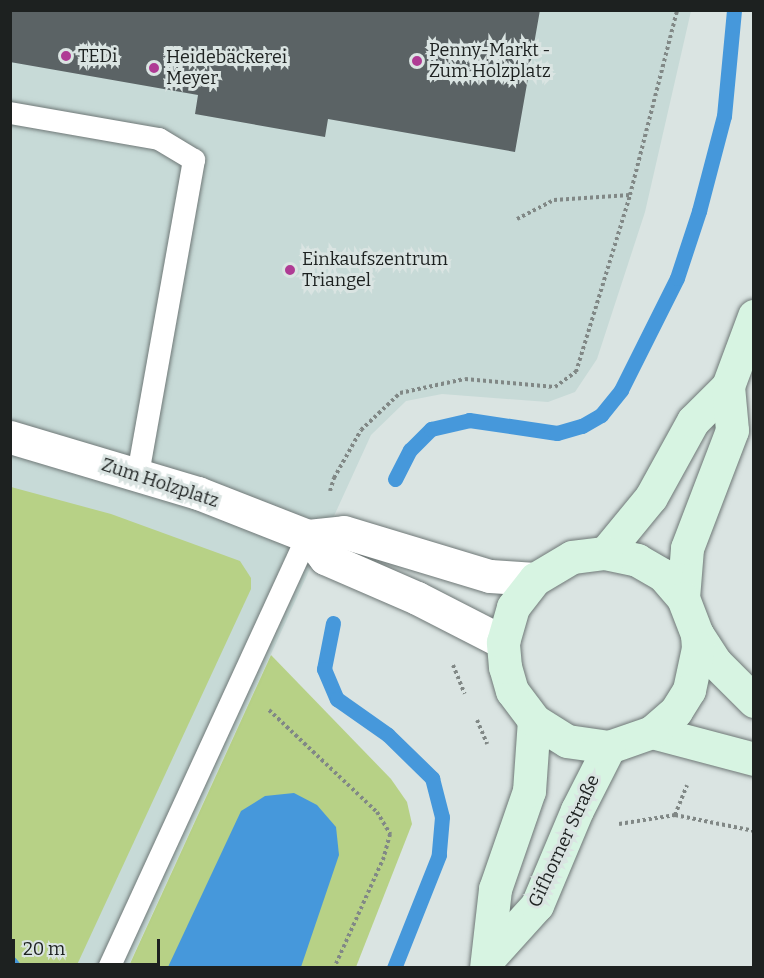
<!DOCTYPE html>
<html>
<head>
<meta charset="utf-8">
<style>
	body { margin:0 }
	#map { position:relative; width:764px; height:978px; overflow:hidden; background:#dae4e2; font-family:Bitter,serif }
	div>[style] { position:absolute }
	.built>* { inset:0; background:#c7dad7 }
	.green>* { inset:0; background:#b7d186 }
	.water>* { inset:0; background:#4698db }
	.stream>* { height:15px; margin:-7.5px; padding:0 7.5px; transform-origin:7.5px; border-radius:7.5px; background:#4698db }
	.building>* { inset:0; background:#5b6365 }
	.path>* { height:4px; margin-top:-2px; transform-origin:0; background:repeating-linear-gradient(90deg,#818886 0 3px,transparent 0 6px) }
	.roads { filter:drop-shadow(0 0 2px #6f7877) drop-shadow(0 0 2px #6f7877) }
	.lane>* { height:22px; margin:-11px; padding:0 11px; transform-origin:11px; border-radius:11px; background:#fff }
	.street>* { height:33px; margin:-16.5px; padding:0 16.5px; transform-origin:16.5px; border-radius:16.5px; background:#fff }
	.secondary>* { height:33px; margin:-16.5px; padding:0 16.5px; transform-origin:16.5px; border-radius:16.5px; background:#d7f4e2 }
	.dots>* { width:16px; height:16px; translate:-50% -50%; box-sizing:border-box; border:3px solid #dae4e2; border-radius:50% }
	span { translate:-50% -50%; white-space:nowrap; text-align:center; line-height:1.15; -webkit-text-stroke:6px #dae4e2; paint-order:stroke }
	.poi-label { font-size:18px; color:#1d2120 }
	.left { translate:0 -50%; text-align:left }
	.street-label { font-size:18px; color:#1d2120 }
	.frame { position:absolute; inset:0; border:12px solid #1d2120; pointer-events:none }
	.scale { position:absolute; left:12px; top:939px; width:148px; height:27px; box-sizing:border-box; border:3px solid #1d2120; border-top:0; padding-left:8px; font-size:18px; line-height:21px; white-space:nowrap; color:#1d2120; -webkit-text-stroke:4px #dae4e2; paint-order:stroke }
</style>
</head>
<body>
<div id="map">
	<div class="built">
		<i style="clip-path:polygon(10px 11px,691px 11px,645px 212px,597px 359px,575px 392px,548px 402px,442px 394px,406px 401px,371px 435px,128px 967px,11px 967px)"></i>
	</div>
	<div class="green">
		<i style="clip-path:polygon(11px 487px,111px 514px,240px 561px,251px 578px,251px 589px,76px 967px,11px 967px)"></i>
		<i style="clip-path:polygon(271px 655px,391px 779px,407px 802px,412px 824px,356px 967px,128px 968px)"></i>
	</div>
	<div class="water">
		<i style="clip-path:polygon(294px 793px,317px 805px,336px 827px,339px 855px,301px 967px,168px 967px,241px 811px,265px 796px)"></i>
	</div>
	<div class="stream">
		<i style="left:395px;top:479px;width:33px;rotate:-63deg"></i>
		<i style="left:410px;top:450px;width:30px;rotate:-45deg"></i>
		<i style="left:431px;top:429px;width:39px;rotate:-13deg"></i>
		<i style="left:469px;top:420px;width:89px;rotate:8.4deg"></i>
		<i style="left:557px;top:433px;width:26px;rotate:-16deg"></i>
		<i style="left:582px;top:426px;width:22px;rotate:-30deg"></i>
		<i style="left:601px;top:415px;width:32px;rotate:-51deg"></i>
		<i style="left:621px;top:390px;width:125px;rotate:-63.4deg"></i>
		<i style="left:677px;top:278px;width:71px;rotate:-71.8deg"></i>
		<i style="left:699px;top:211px;width:98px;rotate:-75.3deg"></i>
		<i style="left:724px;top:116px;width:106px;rotate:-84.6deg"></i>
		<i style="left:333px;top:623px;width:47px;rotate:101.1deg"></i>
		<i style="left:324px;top:669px;width:33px;rotate:67deg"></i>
		<i style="left:337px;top:699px;width:62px;rotate:35.2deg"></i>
		<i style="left:388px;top:735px;width:62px;rotate:44.3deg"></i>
		<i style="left:432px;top:778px;width:40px;rotate:75.6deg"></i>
		<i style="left:442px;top:817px;width:38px;rotate:95deg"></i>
		<i style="left:439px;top:855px;width:122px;rotate:111.7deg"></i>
		<i style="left:10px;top:963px;width:6px;rotate:51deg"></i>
	</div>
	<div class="building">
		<i style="clip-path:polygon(10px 10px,540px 10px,515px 152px,328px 119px,325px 137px,195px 114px,198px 95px,10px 62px)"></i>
	</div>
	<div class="path">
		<i style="left:517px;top:219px;width:42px;rotate:-27.2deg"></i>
		<i style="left:554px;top:200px;width:76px;rotate:-3.8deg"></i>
		<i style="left:330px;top:491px;width:14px;rotate:-73deg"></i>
		<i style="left:334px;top:478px;width:55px;rotate:-60.6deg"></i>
		<i style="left:361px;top:430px;width:54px;rotate:-43.5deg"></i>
		<i style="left:400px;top:393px;width:66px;rotate:-12.2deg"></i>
		<i style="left:465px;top:379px;width:90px;rotate:5.1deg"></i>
		<i style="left:555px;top:387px;width:26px;rotate:-36deg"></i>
		<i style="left:576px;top:372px;width:185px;rotate:-73deg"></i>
		<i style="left:630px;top:195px;width:191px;rotate:-75.7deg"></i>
		<i style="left:453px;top:665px;width:31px;rotate:68deg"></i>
		<i style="left:269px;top:710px;width:149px;rotate:43.4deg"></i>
		<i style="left:377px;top:812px;width:26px;rotate:59deg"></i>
		<i style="left:390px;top:834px;width:24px;rotate:105deg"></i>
		<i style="left:384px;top:857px;width:122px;rotate:114.2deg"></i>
		<i style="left:477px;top:720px;width:26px;rotate:67deg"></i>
		<i style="left:675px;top:815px;width:32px;rotate:-68deg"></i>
		<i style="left:619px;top:824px;width:57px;rotate:-9.1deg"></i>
		<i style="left:675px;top:815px;width:81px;rotate:11.4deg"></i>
	</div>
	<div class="roads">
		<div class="lane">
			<i style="left:10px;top:113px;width:151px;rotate:9.9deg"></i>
			<i style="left:159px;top:139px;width:41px;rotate:31deg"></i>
			<i style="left:194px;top:160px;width:319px;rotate:100.1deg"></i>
			<i style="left:109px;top:968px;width:476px;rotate:-65.3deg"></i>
		</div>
		<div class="street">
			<i style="left:10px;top:437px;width:196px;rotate:16.6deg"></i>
			<i style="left:198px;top:493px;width:118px;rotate:21.4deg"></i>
			<i style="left:308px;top:536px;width:36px;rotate:-6deg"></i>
			<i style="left:344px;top:532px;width:152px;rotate:16.8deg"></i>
			<i style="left:490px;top:576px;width:45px;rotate:3.8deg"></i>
			<i style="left:308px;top:536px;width:28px;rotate:52deg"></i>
			<i style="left:325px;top:558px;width:100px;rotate:23.5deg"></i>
			<i style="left:417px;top:598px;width:97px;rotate:27.1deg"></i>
		</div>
		<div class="secondary">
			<i style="left:605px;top:553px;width:72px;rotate:-50.6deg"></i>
			<i style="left:651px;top:497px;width:87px;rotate:-61.1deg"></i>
			<i style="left:693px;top:421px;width:49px;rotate:-45deg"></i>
			<i style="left:728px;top:386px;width:75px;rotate:-69.6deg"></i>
			<i style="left:683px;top:598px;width:50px;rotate:-85.4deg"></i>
			<i style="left:687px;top:548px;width:126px;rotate:-69.1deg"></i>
			<i style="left:732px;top:430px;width:44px;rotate:-95.2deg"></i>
			<i style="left:697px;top:634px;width:33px;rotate:57deg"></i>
			<i style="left:715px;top:662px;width:55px;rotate:45deg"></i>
			<i style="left:652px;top:732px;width:106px;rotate:14.8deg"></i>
			<i style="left:490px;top:957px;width:70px;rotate:-47.9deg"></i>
			<i style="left:537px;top:905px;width:103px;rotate:-67.2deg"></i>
			<i style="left:577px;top:810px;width:71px;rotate:-63.1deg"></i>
			<i style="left:486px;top:968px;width:80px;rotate:-83.5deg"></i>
			<i style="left:495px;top:889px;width:104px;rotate:-70.9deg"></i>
			<i style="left:529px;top:791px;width:71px;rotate:-86deg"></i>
			<i style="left:534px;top:720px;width:36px;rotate:-127deg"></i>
			<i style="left:512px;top:691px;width:25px;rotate:-106deg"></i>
			<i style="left:505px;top:667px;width:25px;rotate:-95deg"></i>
			<i style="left:503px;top:642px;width:36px;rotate:-74deg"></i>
			<i style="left:513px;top:607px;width:36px;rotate:-52deg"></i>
			<i style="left:535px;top:579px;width:43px;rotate:-30.7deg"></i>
			<i style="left:572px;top:557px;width:33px;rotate:-7deg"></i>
			<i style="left:605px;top:553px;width:33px;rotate:12deg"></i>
			<i style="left:637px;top:560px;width:30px;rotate:30deg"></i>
			<i style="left:663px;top:575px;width:30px;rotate:49deg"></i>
			<i style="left:683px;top:598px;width:39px;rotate:69deg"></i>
			<i style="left:697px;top:634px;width:14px;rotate:86deg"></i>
			<i style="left:698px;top:648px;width:43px;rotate:102.1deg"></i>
			<i style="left:689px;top:690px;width:25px;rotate:122deg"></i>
			<i style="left:676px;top:711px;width:32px;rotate:139deg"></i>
			<i style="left:652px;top:732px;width:46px;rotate:160.8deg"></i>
			<i style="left:609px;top:747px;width:42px;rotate:-171.9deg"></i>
			<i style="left:567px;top:741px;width:39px;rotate:-148deg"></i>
		</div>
	</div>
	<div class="dots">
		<i style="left:66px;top:56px;background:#af3b94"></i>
		<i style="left:417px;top:61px;background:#af3b94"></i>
		<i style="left:154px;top:68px;background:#af3b94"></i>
		<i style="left:290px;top:270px;background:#af3b94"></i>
	</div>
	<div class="poi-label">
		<span class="left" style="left:429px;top:61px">Penny-Markt -<br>Zum Holzplatz</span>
		<span class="left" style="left:78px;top:56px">TEDi</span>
		<span class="left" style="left:166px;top:68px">Heidebäckerei<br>Meyer</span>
		<span class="left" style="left:302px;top:270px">Einkaufszentrum<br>Triangel</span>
	</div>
	<div class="street-label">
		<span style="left:160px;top:483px;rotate:18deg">Zum Holzplatz</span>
		<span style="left:564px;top:841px;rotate:-65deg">Gifhorner Straße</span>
	</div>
	<div class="frame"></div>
	<div class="scale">20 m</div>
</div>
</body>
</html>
